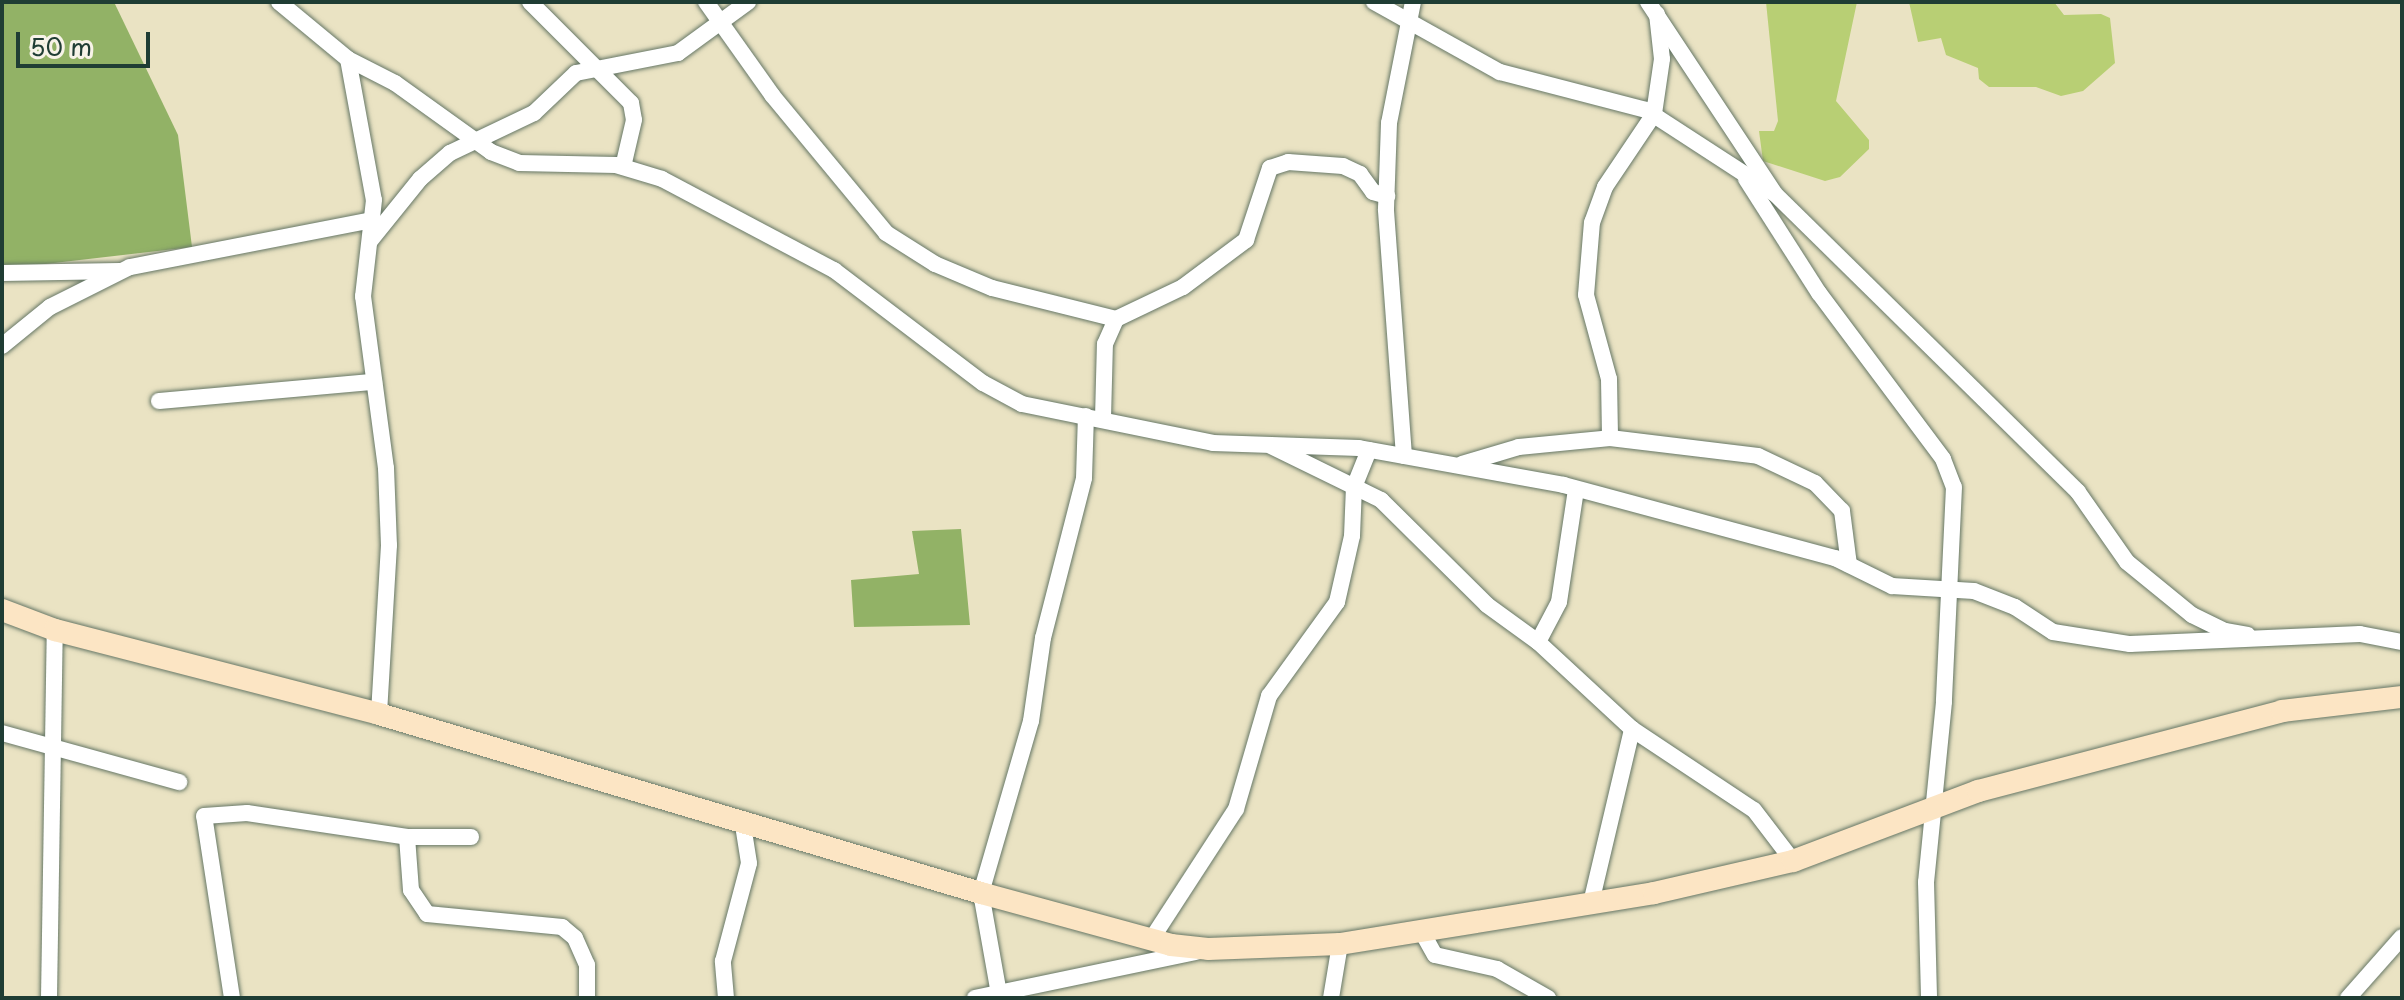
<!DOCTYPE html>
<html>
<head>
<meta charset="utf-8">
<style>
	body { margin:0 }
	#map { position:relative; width:2404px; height:1000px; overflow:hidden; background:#eae3c3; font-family:"Playpen Sans",sans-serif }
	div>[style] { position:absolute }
	.green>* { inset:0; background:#b8cf74 }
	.forest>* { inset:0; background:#92b266 }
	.roads { filter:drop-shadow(0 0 2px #676) drop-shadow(0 0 2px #676) }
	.street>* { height:16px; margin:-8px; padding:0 8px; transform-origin:8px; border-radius:8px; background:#fff }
	.secondary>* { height:22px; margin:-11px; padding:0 11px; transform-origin:11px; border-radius:11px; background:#fce5c4 }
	span { translate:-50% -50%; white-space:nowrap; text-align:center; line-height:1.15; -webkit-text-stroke:8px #f7f3e8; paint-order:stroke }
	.frame { position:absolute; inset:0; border:4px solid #1f3d34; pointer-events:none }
	.scale { position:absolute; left:16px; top:32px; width:134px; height:36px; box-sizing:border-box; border:4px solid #1f3d34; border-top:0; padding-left:10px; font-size:24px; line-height:28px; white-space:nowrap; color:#1f3d34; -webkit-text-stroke:6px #f7f3e8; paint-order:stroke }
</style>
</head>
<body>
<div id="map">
	<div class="green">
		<i style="clip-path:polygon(1766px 2px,1857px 2px,1836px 101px,1869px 140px,1869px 149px,1840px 177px,1825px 181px,1763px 161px,1759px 131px,1774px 131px,1778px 121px)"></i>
		<i style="clip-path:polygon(1909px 2px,2054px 2px,2064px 15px,2101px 14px,2110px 18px,2115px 63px,2083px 91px,2061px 96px,2036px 87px,1989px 87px,1979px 79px,1978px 68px,1946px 55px,1941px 38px,1918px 42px)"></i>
	</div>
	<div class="forest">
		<i style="clip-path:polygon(2px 2px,114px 2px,178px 135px,192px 247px,2px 269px)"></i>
		<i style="clip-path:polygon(961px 529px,970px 625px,854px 627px,851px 580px,919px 574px,912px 531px)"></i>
	</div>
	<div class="roads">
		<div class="street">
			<i style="left:279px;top:2px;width:89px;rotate:39.6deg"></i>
			<i style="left:348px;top:59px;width:53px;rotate:27.1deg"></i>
			<i style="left:395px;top:83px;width:118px;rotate:35.7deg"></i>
			<i style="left:491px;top:152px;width:30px;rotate:21deg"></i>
			<i style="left:519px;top:163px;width:97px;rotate:1.2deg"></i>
			<i style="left:616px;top:165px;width:48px;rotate:16.9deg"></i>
			<i style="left:662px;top:179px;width:195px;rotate:27.9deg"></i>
			<i style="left:834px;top:270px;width:187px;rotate:37.2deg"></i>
			<i style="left:983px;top:383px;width:44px;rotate:28.3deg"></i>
			<i style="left:1022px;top:404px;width:195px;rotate:11.5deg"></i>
			<i style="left:1213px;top:443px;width:146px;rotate:2deg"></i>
			<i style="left:1359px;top:448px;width:208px;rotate:10.2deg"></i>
			<i style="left:1564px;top:485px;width:281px;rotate:15.1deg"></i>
			<i style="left:1835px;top:558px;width:64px;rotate:26.2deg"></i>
			<i style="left:1892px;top:586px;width:82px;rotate:3.5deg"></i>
			<i style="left:1974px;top:591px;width:44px;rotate:21.3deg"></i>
			<i style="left:2015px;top:607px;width:45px;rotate:33.3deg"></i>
			<i style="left:2053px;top:632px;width:78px;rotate:8.9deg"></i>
			<i style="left:2130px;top:644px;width:230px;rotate:-2.5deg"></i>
			<i style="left:2360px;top:634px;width:43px;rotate:10.8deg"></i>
			<i style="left:530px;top:2px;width:143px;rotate:45deg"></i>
			<i style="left:631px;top:103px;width:17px;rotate:80deg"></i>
			<i style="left:634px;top:120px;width:48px;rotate:103.2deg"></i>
			<i style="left:706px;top:2px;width:114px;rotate:54.6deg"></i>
			<i style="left:772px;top:95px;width:179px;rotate:50.4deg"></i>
			<i style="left:886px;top:233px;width:58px;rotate:32.3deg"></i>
			<i style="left:935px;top:264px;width:62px;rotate:22.8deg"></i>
			<i style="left:992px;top:288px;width:128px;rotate:14deg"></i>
			<i style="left:1374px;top:2px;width:144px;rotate:29.1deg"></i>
			<i style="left:1500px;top:72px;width:151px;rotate:14.6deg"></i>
			<i style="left:1646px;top:110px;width:153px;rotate:33deg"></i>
			<i style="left:1774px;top:193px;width:426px;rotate:44.5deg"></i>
			<i style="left:2078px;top:492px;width:85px;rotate:55deg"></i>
			<i style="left:2127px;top:562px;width:84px;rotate:39.2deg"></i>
			<i style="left:2192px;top:615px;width:37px;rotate:26deg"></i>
			<i style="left:2225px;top:631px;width:23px;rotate:10deg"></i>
			<i style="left:1648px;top:2px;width:227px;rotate:56.5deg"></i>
			<i style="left:1657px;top:14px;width:45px;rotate:83.7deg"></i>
			<i style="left:1662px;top:59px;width:56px;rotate:98.3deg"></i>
			<i style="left:1654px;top:114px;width:88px;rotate:123.9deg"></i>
			<i style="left:1605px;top:187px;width:37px;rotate:110deg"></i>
			<i style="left:1592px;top:222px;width:73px;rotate:94.7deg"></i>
			<i style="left:1586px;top:295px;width:87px;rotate:74.7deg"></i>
			<i style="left:1609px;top:379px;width:59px;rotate:89deg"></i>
			<i style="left:1610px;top:438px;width:149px;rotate:6.9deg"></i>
			<i style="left:1758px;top:456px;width:63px;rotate:25.3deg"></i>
			<i style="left:1815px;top:483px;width:39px;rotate:46deg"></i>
			<i style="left:1842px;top:511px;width:54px;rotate:82.6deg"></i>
			<i style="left:348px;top:59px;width:143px;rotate:79.6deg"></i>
			<i style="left:374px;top:200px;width:97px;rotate:96.5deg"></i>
			<i style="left:363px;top:296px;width:174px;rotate:82.4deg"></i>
			<i style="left:386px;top:468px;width:77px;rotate:87.8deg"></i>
			<i style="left:389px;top:545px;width:169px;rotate:93.4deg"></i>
			<i style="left:1746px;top:179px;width:135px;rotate:57.4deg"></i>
			<i style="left:1819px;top:293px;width:207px;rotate:53.2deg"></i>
			<i style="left:1943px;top:459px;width:30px;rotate:69deg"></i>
			<i style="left:1954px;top:487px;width:215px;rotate:92.7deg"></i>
			<i style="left:1944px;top:702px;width:181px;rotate:95.7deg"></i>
			<i style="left:1926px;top:882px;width:116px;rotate:88.5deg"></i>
			<i style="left:370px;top:241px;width:80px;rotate:-51.1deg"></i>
			<i style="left:420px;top:179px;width:40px;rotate:-41deg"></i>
			<i style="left:450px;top:153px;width:93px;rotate:-25.5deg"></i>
			<i style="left:534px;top:113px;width:58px;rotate:-43.6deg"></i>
			<i style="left:576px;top:73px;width:104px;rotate:-11.1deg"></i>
			<i style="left:678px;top:53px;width:87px;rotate:-36.1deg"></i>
			<i style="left:2px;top:273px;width:118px;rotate:-1deg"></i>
			<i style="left:2px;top:346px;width:62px;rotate:-39.1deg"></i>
			<i style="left:50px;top:307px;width:89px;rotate:-26.6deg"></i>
			<i style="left:130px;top:267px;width:246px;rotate:-11deg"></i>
			<i style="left:159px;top:401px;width:216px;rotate:-5.1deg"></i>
			<i style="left:1103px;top:418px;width:74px;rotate:-88.5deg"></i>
			<i style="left:1105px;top:344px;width:27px;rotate:-66deg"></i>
			<i style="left:1116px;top:319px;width:74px;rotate:-25.5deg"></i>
			<i style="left:1183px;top:287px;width:79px;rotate:-36.7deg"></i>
			<i style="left:1246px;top:240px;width:76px;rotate:-71.6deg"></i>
			<i style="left:1270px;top:168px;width:19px;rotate:-18deg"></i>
			<i style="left:1288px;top:162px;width:55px;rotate:4.2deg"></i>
			<i style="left:1343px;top:166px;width:19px;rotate:25deg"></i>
			<i style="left:1360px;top:174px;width:22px;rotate:54deg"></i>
			<i style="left:1373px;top:192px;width:15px;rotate:16deg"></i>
			<i style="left:1271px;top:446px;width:123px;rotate:26.1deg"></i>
			<i style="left:1381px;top:500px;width:149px;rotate:44.7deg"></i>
			<i style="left:1487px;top:605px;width:63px;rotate:36deg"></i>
			<i style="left:1538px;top:642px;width:128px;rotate:42.8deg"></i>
			<i style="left:1632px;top:729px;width:146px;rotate:33.6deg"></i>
			<i style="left:1754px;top:810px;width:64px;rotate:52.6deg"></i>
			<i style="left:1404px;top:456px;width:248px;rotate:-94.2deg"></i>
			<i style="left:1386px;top:209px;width:86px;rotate:-88deg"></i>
			<i style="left:1389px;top:123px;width:123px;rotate:-78.8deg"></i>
			<i style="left:1462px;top:464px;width:59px;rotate:-16.6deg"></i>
			<i style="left:1519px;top:447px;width:91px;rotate:-5.6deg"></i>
			<i style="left:1538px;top:642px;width:45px;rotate:-62.3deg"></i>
			<i style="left:1559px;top:602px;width:114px;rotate:-81.4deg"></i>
			<i style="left:2px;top:733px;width:184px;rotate:15.5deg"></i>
			<i style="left:407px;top:837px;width:53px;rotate:85.7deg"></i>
			<i style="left:411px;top:890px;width:29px;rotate:56deg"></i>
			<i style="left:427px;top:914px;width:136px;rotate:5.5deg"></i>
			<i style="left:562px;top:927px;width:17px;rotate:40deg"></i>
			<i style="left:575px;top:938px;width:30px;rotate:66deg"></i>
			<i style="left:587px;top:965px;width:33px;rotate:90deg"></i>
			<i style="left:1591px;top:903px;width:179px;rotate:-76.7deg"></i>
			<i style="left:1422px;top:932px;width:26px;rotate:61deg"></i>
			<i style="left:1435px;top:955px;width:64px;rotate:12.7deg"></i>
			<i style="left:1497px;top:969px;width:59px;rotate:29.6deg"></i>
			<i style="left:1151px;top:940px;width:156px;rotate:-57deg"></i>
			<i style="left:1236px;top:809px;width:118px;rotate:-73.7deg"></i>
			<i style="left:1269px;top:696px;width:116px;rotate:-54.1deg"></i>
			<i style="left:1337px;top:602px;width:68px;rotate:-77.2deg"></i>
			<i style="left:1352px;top:536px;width:49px;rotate:-87.7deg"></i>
			<i style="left:1354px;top:487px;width:40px;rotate:-68deg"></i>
			<i style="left:999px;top:994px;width:103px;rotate:-100.1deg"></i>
			<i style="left:981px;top:893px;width:179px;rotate:-73.8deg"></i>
			<i style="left:1031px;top:721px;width:84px;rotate:-81.8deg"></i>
			<i style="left:1043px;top:638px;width:165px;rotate:-75.6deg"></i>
			<i style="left:1084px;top:478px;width:62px;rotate:-88.2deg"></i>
			<i style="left:49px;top:998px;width:368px;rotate:-89.1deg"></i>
			<i style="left:232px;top:998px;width:184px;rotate:-98.7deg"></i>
			<i style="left:204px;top:816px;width:43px;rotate:-4deg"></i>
			<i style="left:247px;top:813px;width:162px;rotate:8.5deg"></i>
			<i style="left:407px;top:837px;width:64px"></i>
			<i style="left:726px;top:998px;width:37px;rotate:-95deg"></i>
			<i style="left:723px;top:961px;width:101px;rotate:-75.1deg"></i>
			<i style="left:749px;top:863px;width:39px;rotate:-99deg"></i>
			<i style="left:975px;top:998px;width:225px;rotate:-11.8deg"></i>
			<i style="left:1331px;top:998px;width:55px;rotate:-80.5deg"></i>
			<i style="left:2348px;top:998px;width:81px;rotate:-48.5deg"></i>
		</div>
		<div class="secondary">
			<i style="left:2px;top:610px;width:57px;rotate:20.7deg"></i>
			<i style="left:55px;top:630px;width:335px;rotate:14.5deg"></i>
			<i style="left:379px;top:714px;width:628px;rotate:16.56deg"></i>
			<i style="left:981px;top:893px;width:197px;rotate:15.3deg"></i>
			<i style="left:1171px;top:945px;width:37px;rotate:6deg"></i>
			<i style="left:1208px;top:949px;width:132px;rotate:-2.2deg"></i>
			<i style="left:1340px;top:944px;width:318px;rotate:-9.2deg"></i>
			<i style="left:1654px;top:893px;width:143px;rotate:-13deg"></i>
			<i style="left:1793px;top:861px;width:198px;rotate:-20.7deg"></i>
			<i style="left:1978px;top:791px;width:314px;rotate:-14.7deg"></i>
			<i style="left:2282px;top:711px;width:121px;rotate:-6.7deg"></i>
		</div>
	</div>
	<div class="frame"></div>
	<div class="scale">50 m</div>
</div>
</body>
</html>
